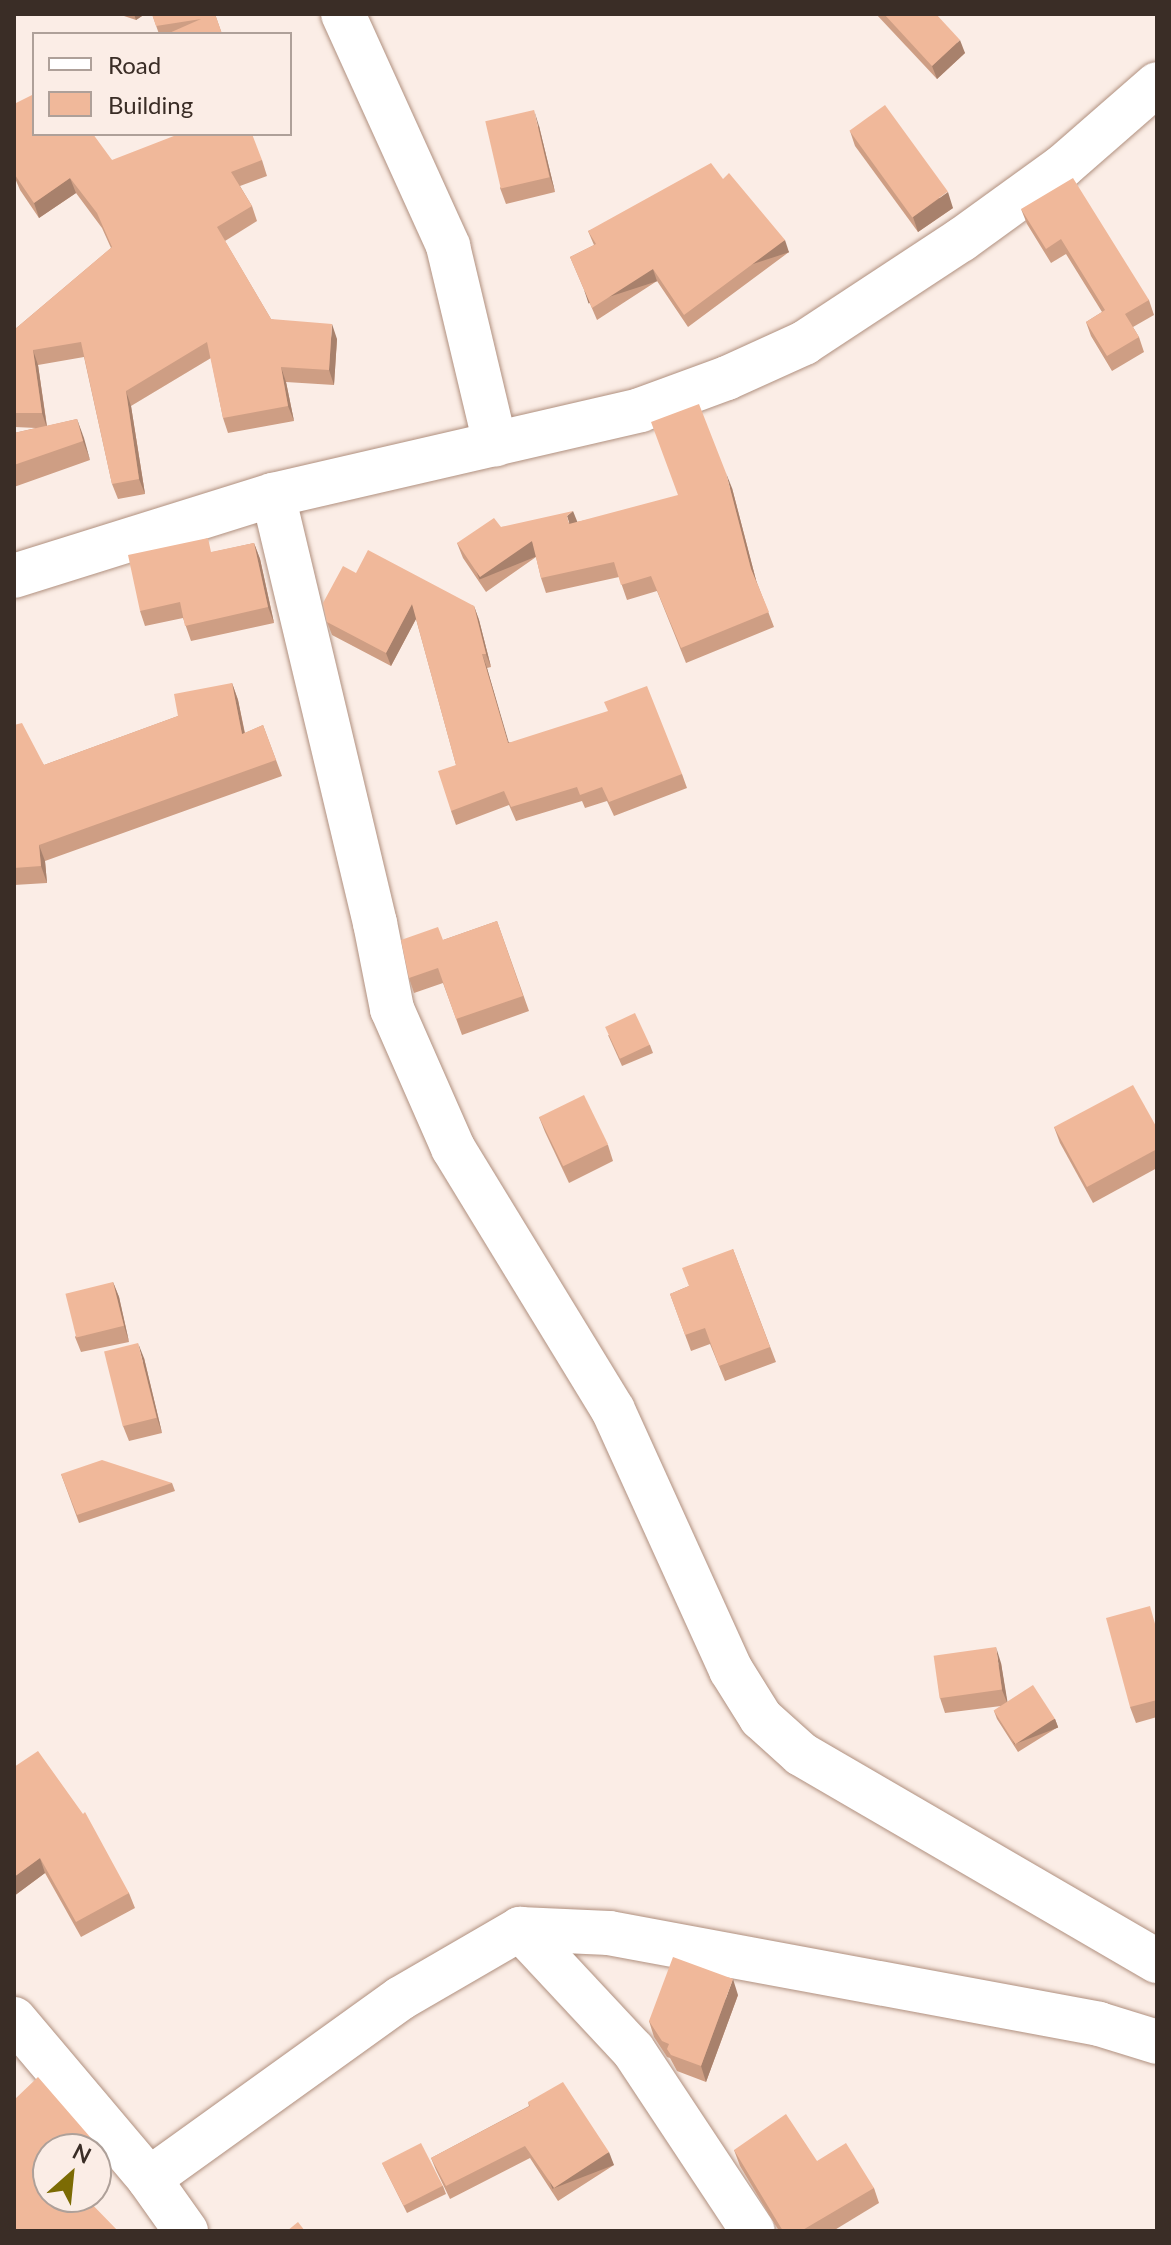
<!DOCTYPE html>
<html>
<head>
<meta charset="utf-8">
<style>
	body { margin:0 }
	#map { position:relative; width:1171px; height:2245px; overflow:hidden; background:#fbede6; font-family:Lato,sans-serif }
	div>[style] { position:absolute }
	.roads { filter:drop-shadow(0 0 2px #b0907f) drop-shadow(0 0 2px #b0907f) }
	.minor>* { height:44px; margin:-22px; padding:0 22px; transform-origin:22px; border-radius:22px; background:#fff }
	.wall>* { inset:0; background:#ce9e84 }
	.shaded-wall>* { inset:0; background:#a8816c; transform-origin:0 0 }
	.building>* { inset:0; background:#f0b89a; transform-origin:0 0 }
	span { translate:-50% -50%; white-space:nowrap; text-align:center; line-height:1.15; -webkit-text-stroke:8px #fbede6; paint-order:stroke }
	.frame { position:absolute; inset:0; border:16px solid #3a2d26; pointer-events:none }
	.legend { position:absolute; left:32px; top:32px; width:260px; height:104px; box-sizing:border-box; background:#fbede6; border:2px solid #aea099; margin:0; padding:10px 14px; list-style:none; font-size:24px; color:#3a2d26 }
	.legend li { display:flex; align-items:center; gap:16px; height:40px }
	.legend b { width:40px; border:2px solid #aea099 }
	.north { position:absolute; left:32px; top:2133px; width:80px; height:80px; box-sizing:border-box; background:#fbede6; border:2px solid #aea099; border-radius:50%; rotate:27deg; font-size:22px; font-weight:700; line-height:32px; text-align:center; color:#3a2d26 }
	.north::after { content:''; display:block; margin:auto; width:28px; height:36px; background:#7c6b04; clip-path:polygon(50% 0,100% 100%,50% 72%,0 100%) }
</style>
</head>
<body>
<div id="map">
	<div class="roads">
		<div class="minor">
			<i style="left:343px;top:14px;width:255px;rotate:65.6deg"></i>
			<i style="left:448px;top:246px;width:204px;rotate:76.6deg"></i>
			<i style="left:273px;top:495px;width:440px;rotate:76.6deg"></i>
			<i style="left:375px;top:923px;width:88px;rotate:78.8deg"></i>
			<i style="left:392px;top:1009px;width:152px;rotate:66.3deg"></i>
			<i style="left:453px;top:1148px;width:307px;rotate:58.6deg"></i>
			<i style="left:613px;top:1410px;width:286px;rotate:65.6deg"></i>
			<i style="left:731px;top:1670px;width:57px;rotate:58deg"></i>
			<i style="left:761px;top:1718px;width:54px;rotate:42deg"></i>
			<i style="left:801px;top:1754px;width:412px;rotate:30.2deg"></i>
			<i style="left:14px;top:576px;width:271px;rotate:-17.4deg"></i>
			<i style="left:273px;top:495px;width:377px;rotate:-13deg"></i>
			<i style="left:640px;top:410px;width:93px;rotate:-20.2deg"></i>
			<i style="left:727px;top:378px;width:85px;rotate:-24.4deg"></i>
			<i style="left:804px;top:343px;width:188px;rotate:-33.3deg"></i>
			<i style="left:961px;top:240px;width:125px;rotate:-35.9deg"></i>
			<i style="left:1062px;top:167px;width:126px;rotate:-41.1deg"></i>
			<i style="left:520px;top:1929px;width:166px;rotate:47deg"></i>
			<i style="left:633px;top:2050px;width:217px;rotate:56.5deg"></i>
			<i style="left:14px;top:2019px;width:209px;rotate:49.8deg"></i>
			<i style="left:149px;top:2179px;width:64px;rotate:54.6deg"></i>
			<i style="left:149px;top:2179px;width:310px;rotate:-35.7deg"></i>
			<i style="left:401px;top:1998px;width:138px;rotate:-30.1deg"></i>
			<i style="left:520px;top:1929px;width:89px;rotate:2.6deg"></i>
			<i style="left:609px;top:1933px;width:498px;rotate:10.5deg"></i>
			<i style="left:1099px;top:2024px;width:61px;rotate:17.2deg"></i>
		</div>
	</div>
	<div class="wall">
		<i style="clip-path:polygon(118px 14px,145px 14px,136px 20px)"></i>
		<i style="clip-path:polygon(152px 14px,215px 14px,222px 34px,159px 34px)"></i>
		<i style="clip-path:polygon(876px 14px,936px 14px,965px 53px,937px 79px)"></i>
		<i style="clip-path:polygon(14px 104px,34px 134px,112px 160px,262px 160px,267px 176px,240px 186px,252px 206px,257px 221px,225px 241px,271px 319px,337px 339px,334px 385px,286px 382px,294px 421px,228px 433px,223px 418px,211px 358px,131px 406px,145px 494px,118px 499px,112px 484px,84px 357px,38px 365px,47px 426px,77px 419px,90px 460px,14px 487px,14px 433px,36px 428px,15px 427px,14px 425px,14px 330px,111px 248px,102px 228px,76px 193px,39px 218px,20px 190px,14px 176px)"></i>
		<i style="clip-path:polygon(539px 126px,555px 192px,506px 204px,500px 188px)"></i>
		<i style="clip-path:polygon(850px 131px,953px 208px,918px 232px,855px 146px)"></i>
		<i style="clip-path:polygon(723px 179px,789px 252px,688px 327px,657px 281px,597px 320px,570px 257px,594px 245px,588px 231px)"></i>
		<i style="clip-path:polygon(1021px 209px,1149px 300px,1154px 315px,1133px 327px,1139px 337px,1144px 352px,1112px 371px,1091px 336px,1086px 322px,1102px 312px,1066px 254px,1051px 263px,1027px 224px)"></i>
		<i style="clip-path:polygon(732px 488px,756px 580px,774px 627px,686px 663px,657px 591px,627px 600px,619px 577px,546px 593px,541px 578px,536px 557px,486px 592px,463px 558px,457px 543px,501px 527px,577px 522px)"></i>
		<i style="clip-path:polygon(254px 543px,260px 559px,274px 623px,191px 641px,183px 618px,145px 626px,140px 611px,213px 552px)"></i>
		<i style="clip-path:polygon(356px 573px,474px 606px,479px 620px,491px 667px,487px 668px,508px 742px,682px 774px,687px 788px,614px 816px,607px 801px,585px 808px,582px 801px,516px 821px,509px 805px,456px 825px,451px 811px,456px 765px,416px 619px,391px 666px,332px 635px,327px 622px)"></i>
		<i style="clip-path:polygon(232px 683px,238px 700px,245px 733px,263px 725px,282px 776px,45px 861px,47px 883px,14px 885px,14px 725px,44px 765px,178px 716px)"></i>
		<i style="clip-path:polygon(497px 921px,529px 1011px,462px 1035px,443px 983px,414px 993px,409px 978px,443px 940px)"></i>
		<i style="clip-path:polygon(608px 1035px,650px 1045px,653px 1053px,622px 1066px)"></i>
		<i style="clip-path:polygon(539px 1117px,608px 1145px,613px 1161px,569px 1183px,545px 1132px)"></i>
		<i style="clip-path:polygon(1054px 1127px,1157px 1128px,1157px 1168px,1093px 1203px,1060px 1143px)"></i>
		<i style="clip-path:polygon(733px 1249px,776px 1362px,725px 1381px,710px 1344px,691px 1351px,670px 1294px,689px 1286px)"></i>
		<i style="clip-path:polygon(113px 1282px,119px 1297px,129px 1342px,81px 1352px,75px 1337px)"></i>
		<i style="clip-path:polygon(144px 1358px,162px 1433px,129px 1441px,123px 1426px)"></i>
		<i style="clip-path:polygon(61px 1474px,172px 1483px,175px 1491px,79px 1523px)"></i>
		<i style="clip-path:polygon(1157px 1627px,1157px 1717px,1136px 1723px,1130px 1707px)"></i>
		<i style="clip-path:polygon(1001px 1663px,1007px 1702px,1055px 1719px,1058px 1727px,1018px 1752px,997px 1719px,994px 1711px,1001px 1706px,945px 1713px,940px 1698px)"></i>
		<i style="clip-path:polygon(14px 1767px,129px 1893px,135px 1908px,81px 1937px,45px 1873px,14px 1896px)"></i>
		<i style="clip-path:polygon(738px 1995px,706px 2082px,677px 2071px,670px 2058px,667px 2057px,654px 2037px,649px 2021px)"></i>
		<i style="clip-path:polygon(528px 2102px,614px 2165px,558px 2201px,530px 2158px,450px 2199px,436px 2170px,431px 2158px,529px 2106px)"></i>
		<i style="clip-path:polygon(734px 2150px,817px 2161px,874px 2188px,879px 2203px,833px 2231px,779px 2231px,740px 2166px)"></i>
		<i style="clip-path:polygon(382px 2163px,443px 2186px,446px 2194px,407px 2213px)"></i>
	</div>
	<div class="shaded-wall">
		<i style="clip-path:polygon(134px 14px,145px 14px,136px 20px)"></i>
		<i style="clip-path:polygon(960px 40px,965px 53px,937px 79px,932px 66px)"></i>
		<i style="clip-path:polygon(534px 110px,539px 126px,555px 192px,550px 177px)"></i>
		<i style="clip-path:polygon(70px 178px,76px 193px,39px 218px,34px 203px)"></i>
		<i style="clip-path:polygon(948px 192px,953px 208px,918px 232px,913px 217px)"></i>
		<i style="left:785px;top:240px;width:13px;height:126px;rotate:72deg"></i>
		<i style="left:653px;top:269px;width:13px;height:72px;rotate:72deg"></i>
		<i style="clip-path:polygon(332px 324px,337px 339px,334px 385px,329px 370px)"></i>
		<i style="clip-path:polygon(33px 350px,38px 365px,47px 428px,42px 413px)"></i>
		<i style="clip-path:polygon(281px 367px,286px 382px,294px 421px,288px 406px)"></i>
		<i style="clip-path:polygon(126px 391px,131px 406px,145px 494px,139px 479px)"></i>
		<i style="clip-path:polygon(77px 419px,84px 438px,90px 460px,83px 441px)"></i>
		<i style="clip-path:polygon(726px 473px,732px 488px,757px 584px,751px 569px)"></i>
		<i style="clip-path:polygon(573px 511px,579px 526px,572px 531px,567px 516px)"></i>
		<i style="left:532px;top:541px;width:16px;height:63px;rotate:68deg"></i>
		<i style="clip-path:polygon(254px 543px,260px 559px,274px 623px,268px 607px)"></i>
		<i style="clip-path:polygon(412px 604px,417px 617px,391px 666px,386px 653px)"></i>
		<i style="clip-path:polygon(474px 606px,479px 620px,491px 667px,486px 654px)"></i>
		<i style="clip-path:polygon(482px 654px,487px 668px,513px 757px,508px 743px)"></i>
		<i style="clip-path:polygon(232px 683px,238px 700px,248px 750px,242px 734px)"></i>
		<i style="clip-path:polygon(39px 845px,45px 861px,47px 883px,41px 866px)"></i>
		<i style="clip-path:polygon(113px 1282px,119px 1297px,129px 1342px,124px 1326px)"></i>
		<i style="clip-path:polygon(138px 1343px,144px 1358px,162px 1433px,157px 1418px)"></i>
		<i style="clip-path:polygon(996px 1647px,1001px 1663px,1008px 1705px,1002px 1690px)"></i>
		<i style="left:1055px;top:1719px;width:9px;height:47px;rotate:69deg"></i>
		<i style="clip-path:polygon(40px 1858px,45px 1873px,14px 1896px,14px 1877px)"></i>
		<i style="clip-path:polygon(733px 1979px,738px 1995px,706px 2082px,701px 2066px)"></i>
		<i style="clip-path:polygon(97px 2145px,104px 2165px,96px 2173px,96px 2149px,93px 2149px)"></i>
		<i style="left:609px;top:2152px;width:14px;height:66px;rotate:69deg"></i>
	</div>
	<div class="building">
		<i style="clip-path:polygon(152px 14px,215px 14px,222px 34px,167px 34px,201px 19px,156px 26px)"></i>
		<i style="clip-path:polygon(884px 14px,936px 14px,960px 40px,932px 66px)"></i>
		<i style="clip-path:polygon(34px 94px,34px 134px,93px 134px,112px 160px,179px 134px,252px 134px,262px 160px,231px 172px,252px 206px,217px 227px,271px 319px,332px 324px,329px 370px,281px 367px,288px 406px,223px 418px,207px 342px,126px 391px,139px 479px,112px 484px,81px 342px,33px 350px,42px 413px,14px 413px,14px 330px,112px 247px,97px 213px,70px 178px,34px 203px,15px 175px,14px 104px)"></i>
		<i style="left:885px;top:105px;width:107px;height:44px;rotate:54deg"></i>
		<i style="left:534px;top:110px;width:69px;height:50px;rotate:77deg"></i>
		<i style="clip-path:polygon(711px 163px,723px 179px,729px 173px,785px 240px,684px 315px,653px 269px,592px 308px,570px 257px,596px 244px,588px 231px)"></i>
		<i style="clip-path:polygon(1073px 178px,1149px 300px,1125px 314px,1139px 337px,1107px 356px,1086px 322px,1105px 310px,1061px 239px,1046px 249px,1021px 209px)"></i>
		<i style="clip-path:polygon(699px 404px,726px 473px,751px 569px,769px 612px,681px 648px,651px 576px,621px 585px,614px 562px,541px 578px,532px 541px,480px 577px,457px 543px,494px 518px,501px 527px,573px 511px,567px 516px,569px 524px,678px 495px,651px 422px)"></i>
		<i style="clip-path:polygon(77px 419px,83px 441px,14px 465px,14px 433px)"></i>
		<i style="clip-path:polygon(208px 538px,211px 552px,254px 543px,268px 607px,185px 626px,180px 602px,140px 611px,128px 555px)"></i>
		<i style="clip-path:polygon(368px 550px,474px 606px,486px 654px,482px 654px,508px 743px,608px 711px,604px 702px,647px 686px,682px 774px,609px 802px,602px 787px,580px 795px,577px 787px,511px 807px,504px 791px,451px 811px,438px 771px,456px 765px,412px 604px,386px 653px,327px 622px,323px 603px,343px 566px,356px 573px)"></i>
		<i style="clip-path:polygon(232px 683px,242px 734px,263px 725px,276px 760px,39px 845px,41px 866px,14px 868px,14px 725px,22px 723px,44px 765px,178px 716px,174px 694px)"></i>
		<i style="clip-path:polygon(497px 921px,523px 996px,456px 1019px,438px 968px,409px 978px,401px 940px,438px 927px,443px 940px)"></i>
		<i style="left:635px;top:1013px;width:35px;height:33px;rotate:65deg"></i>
		<i style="clip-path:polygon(1133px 1085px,1157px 1128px,1157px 1149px,1087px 1187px,1054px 1127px)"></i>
		<i style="left:584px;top:1095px;width:55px;height:50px;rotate:64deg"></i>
		<i style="clip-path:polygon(733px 1249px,770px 1347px,719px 1366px,705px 1328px,685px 1335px,670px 1294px,689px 1286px,682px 1268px)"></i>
		<i style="left:113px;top:1282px;width:45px;height:49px;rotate:76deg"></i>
		<i style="left:138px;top:1343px;width:77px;height:35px;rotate:76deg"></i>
		<i style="clip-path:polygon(102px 1460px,172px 1483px,77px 1515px,61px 1474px)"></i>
		<i style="clip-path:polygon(1150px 1606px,1157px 1631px,1157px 1700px,1130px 1707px,1106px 1618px)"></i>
		<i style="left:996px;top:1647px;width:43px;height:63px;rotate:82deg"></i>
		<i style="left:1033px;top:1685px;width:40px;height:47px;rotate:57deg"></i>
		<i style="clip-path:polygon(38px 1751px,83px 1814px,85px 1812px,129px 1893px,76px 1922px,40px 1858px,14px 1877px,14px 1767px)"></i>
		<i style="clip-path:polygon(673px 1957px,733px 1979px,701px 2066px,671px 2055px,667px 2049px,669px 2044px,662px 2041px,649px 2021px)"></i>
		<i style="clip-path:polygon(38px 2077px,97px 2145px,93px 2149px,48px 2149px,48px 2197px,85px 2197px,118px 2231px,14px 2231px,14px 2100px)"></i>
		<i style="clip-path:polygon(563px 2082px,609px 2152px,554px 2188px,525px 2146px,446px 2186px,431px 2158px,530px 2106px,528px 2102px)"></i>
		<i style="clip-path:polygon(786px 2114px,817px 2161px,846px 2143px,874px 2188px,801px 2231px,783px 2231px,734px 2150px)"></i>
		<i style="left:421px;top:2143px;width:48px;height:44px;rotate:63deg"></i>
		<i style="clip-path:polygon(298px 2222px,305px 2231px,287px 2231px)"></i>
	</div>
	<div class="frame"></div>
	<ul class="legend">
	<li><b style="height:10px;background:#fff"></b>Road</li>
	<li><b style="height:22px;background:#f0b89a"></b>Building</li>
	</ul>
	<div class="north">N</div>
</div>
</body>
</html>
